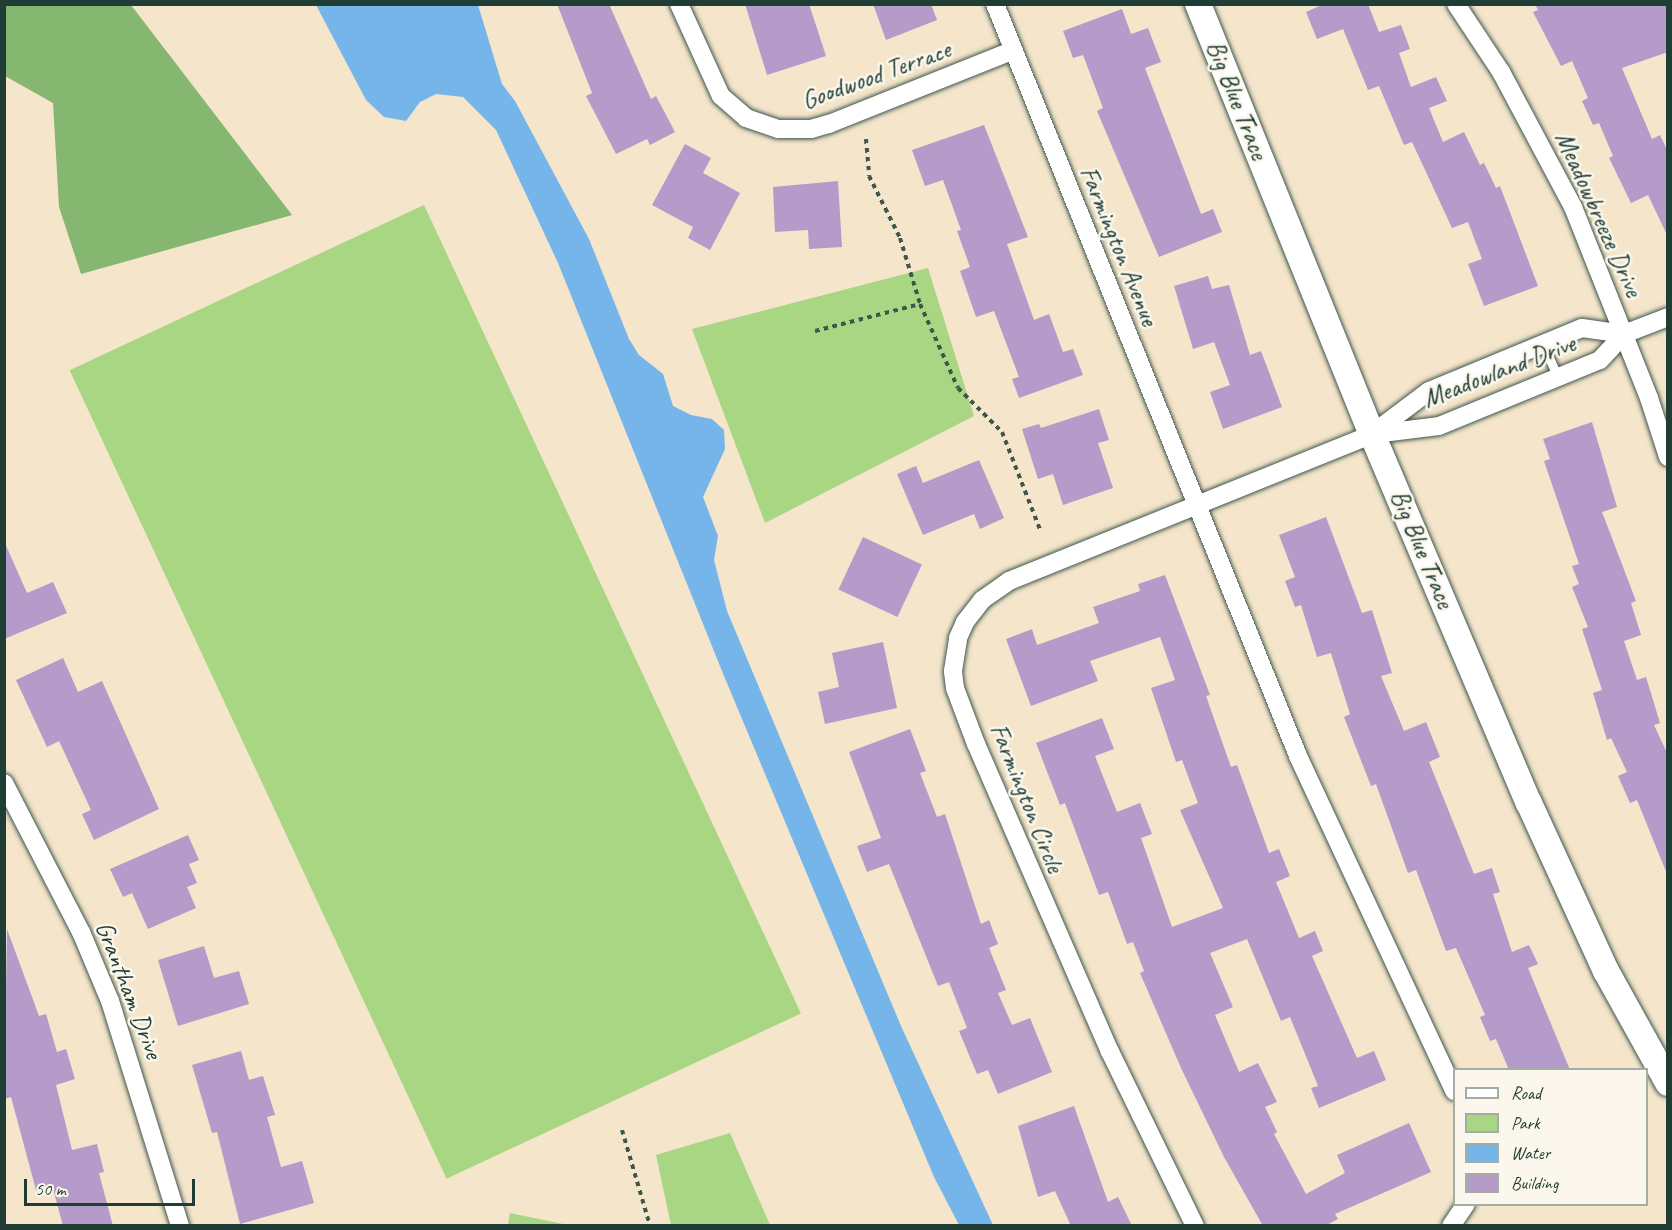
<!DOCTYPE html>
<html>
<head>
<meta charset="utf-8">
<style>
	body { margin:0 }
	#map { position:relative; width:1672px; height:1230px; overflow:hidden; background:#f4e5cb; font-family:Caveat,sans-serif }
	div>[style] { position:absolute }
	.green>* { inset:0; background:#a9d683; transform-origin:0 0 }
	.forest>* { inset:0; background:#86b771 }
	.water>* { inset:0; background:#76b5ea }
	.building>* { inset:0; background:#b49bca; transform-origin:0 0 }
	.path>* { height:4px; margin-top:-2px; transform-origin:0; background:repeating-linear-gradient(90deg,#3f564b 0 4.5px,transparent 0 9px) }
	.roads { filter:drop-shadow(0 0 2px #3f564b) drop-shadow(0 0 2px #3f564b) }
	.lane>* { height:9px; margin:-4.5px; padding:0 4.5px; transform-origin:4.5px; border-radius:4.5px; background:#fff }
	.street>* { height:18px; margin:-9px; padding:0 9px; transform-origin:9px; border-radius:9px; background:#fff }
	.secondary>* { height:26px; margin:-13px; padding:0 13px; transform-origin:13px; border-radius:13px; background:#fff }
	span { translate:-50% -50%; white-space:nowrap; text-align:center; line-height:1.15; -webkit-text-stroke:5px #fbf7ec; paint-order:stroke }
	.street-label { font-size:26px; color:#1f3d34 }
	.frame { position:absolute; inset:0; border:6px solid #1f3d34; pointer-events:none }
	.legend { position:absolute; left:1453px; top:1068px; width:195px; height:138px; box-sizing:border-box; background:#fbf7ec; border:2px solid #a3ada2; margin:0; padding:8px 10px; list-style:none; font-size:18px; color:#1f3d34 }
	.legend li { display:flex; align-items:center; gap:12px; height:30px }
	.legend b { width:30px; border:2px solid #a3ada2 }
	.scale { position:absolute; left:24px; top:1179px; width:171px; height:27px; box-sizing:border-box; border:3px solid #1f3d34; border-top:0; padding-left:8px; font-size:18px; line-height:21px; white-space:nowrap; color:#1f3d34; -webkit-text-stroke:4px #fbf7ec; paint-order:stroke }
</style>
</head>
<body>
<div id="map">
	<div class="green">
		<i style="left:424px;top:205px;width:892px;height:391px;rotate:65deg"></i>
		<i style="clip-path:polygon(928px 268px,974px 416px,765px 523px,692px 329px)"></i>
		<i style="clip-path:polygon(730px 1133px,770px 1225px,671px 1225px,656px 1155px)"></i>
		<i style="clip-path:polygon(510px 1213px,568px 1225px,508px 1225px)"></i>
	</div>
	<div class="forest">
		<i style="clip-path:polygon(5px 4px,131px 5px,292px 215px,81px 274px,59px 207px,53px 103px,5px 76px)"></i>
	</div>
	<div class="water">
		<i style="clip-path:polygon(316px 5px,478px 5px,502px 84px,515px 101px,589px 239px,629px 339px,639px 355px,663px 374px,673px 406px,691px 415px,712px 419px,724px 430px,725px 449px,703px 497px,718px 536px,714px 560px,727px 611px,901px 1026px,993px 1225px,959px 1225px,934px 1177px,724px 676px,558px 263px,496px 130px,463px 97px,436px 94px,420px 102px,406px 121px,384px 117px,366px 100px)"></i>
	</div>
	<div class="building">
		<i style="clip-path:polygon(557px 4px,609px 4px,651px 99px,656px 96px,675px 132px,650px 145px,647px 139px,616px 154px,586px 96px,592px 93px)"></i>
		<i style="clip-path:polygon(745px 4px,809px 4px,826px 56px,767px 75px)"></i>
		<i style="clip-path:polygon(873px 4px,931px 4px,937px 20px,886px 40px)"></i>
		<i style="clip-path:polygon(1324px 4px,1368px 4px,1379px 32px,1401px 25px,1410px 49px,1399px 53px,1411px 87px,1436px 77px,1447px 101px,1429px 108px,1443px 142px,1464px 132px,1480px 165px,1484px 163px,1496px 188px,1500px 186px,1538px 286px,1484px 306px,1468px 264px,1482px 259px,1468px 222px,1452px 228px,1412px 142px,1404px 145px,1379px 86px,1368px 90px,1343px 29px,1317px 39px,1306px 12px)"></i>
		<i style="clip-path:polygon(1535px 4px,1668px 4px,1668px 52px,1622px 68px,1652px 139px,1660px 135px,1668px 152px,1668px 237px,1648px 195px,1631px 203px,1609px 158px,1613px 156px,1599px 123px,1593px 125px,1582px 101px,1588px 98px,1572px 61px,1561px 66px,1533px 12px,1538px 10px)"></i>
		<i style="clip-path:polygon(1122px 9px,1131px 34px,1148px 28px,1161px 62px,1145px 68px,1201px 214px,1213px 209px,1222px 232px,1159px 257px,1097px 111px,1103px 108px,1083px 55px,1073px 58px,1063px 31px)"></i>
		<i style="clip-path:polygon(984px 125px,1028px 237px,1007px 244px,1034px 320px,1049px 314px,1063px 352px,1073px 349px,1083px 375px,1019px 398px,1012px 379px,1019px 377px,994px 311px,976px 317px,960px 271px,970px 267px,957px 231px,961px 230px,943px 180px,925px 186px,912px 150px)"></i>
		<i style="clip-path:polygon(685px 144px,711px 158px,703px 173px,740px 193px,710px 250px,688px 238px,693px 227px,652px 205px)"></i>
		<i style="clip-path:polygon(838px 181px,842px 247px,809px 249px,808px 230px,775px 232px,773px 187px)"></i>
		<i style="clip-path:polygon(1208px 276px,1212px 289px,1229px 285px,1250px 355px,1261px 351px,1282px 407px,1223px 429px,1210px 392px,1230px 385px,1214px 342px,1193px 349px,1174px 286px)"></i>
		<i style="clip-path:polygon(1099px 409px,1109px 440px,1098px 443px,1113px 488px,1063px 505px,1053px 474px,1038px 479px,1022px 429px,1039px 424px,1041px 428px)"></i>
		<i style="clip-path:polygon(1592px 422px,1617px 507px,1602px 512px,1636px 601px,1631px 603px,1641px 635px,1624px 641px,1637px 680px,1646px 677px,1660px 723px,1654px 725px,1668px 755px,1667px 874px,1637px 800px,1630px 803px,1618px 776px,1627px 772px,1611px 738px,1607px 740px,1593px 693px,1602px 690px,1582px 629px,1588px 627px,1572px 587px,1579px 584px,1572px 566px,1579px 564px,1544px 461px,1550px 459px,1543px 439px)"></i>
		<i style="clip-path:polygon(979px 460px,1004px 518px,980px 529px,974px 514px,923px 535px,897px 474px,916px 466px,923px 483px)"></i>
		<i style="clip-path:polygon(1326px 517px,1362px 613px,1372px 610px,1392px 673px,1381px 676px,1404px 731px,1426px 722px,1440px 757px,1429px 762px,1474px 874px,1492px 868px,1500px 892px,1493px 894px,1512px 952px,1529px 945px,1538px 964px,1528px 968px,1570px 1070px,1509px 1070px,1496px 1039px,1490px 1041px,1480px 1017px,1485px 1015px,1456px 948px,1446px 951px,1416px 870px,1408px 873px,1376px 784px,1371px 786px,1344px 717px,1350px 714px,1331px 653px,1317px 657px,1301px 605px,1295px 607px,1285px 581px,1295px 577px,1279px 535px)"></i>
		<i style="left:863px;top:537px;width:65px;height:58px;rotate:25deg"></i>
		<i style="clip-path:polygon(4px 541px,27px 593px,53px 582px,67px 613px,4px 639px)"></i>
		<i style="clip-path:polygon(1165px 575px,1210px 695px,1206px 696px,1231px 767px,1237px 765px,1269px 853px,1279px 849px,1290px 876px,1276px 882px,1299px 938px,1315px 931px,1323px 951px,1312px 956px,1357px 1058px,1374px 1051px,1386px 1080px,1319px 1108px,1311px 1088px,1318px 1086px,1290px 1017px,1281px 1021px,1247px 939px,1210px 953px,1233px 1007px,1215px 1015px,1239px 1072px,1258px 1063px,1277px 1102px,1265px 1107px,1277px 1132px,1274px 1134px,1306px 1194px,1345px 1173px,1337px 1155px,1409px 1123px,1431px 1172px,1335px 1214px,1338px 1219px,1325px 1226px,1263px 1226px,1224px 1157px,1181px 1068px,1140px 973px,1144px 971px,1133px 942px,1127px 944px,1108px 892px,1099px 895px,1065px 803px,1060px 805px,1036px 743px,1102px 718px,1114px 749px,1095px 756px,1117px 812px,1140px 803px,1152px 834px,1141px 838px,1172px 927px,1223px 908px,1180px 810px,1198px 803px,1182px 760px,1176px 762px,1151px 688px,1175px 680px,1160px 637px,1090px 661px,1098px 681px,1031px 706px,1006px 639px,1032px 629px,1037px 645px,1099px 623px,1093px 607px,1140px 591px,1138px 584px)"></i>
		<i style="clip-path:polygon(883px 642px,897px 708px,825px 724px,818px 692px,839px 687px,832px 653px)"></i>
		<i style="clip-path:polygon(63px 658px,78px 692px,102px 681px,159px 809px,94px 840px,82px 814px,91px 810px,59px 741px,47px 747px,16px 680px)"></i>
		<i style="clip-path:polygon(910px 729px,926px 771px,920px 773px,937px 817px,945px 814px,981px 924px,989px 920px,998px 944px,989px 948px,1006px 990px,998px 993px,1012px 1025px,1030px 1018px,1052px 1072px,998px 1094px,988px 1070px,977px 1074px,959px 1031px,967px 1028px,949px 982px,938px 986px,889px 864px,867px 872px,857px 846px,881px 838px,849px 752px)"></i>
		<i style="clip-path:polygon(188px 835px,199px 860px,189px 864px,197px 883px,187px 887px,196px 908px,148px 929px,132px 893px,123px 897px,110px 869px)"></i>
		<i style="clip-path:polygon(7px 929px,39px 1016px,46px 1014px,57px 1052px,66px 1049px,75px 1079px,56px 1085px,72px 1150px,97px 1144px,104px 1172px,99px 1173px,113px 1226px,63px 1226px,52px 1185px,36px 1190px,11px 1097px,4px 1099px)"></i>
		<i style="clip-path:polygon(204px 946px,214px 978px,239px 971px,249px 1004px,178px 1026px,158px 960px)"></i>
		<i style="clip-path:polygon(241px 1051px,249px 1080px,263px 1076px,275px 1115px,267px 1117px,281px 1167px,302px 1161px,314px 1203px,240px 1224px,217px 1132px,212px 1133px,192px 1065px)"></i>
		<i style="clip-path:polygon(1074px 1106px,1108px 1202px,1118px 1197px,1132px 1226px,1071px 1226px,1055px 1191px,1038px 1197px,1018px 1126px)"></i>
	</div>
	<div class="path">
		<i style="left:866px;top:139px;width:37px;rotate:85deg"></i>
		<i style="left:869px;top:176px;width:69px;rotate:63.4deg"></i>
		<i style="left:900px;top:238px;width:69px;rotate:73.1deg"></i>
		<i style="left:815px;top:331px;width:108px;rotate:-14.4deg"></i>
		<i style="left:920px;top:304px;width:92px;rotate:65.7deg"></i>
		<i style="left:958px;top:388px;width:62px;rotate:45deg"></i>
		<i style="left:1002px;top:432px;width:107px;rotate:68.7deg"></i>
		<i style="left:622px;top:1130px;width:100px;rotate:73.7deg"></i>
	</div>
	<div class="roads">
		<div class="lane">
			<i style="left:1543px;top:344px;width:36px;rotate:66deg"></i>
		</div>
		<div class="street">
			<i style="left:679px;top:4px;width:101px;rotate:65.5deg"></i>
			<i style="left:721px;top:96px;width:33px;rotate:41deg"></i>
			<i style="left:746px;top:118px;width:34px;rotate:19deg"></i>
			<i style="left:778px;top:129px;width:33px"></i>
			<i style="left:811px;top:129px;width:19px;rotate:-16deg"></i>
			<i style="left:829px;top:124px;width:199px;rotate:-21.8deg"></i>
			<i style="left:995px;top:4px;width:811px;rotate:68.05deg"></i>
			<i style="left:1298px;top:756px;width:370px;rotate:65deg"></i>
			<i style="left:1456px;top:4px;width:82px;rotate:56.5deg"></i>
			<i style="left:1501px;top:72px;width:153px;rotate:61.9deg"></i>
			<i style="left:1573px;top:207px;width:206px;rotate:68.3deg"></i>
			<i style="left:1649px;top:398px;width:62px;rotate:72.1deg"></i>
			<i style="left:1374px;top:434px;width:65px;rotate:-7deg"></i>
			<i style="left:1439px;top:426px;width:174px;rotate:-22.3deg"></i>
			<i style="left:1600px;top:360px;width:35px;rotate:-47deg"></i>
			<i style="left:1624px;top:334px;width:47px;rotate:-21.1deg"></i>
			<i style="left:4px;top:783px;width:168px;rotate:62.7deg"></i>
			<i style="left:81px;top:932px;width:75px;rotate:67.2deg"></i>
			<i style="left:110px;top:1001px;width:236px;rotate:72.7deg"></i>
			<i style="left:1195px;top:1226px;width:194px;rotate:-116deg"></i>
			<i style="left:1110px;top:1052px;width:336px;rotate:-113.5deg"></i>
			<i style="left:976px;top:744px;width:60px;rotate:-110.6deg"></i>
			<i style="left:955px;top:688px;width:17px;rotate:-97deg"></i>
			<i style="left:953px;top:671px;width:33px;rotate:-81deg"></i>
			<i style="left:958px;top:638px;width:17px;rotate:-66deg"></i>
			<i style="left:965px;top:622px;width:28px;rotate:-52deg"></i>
			<i style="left:982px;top:600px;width:33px;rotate:-35deg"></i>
			<i style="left:1009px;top:581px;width:392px;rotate:-22deg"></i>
			<i style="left:1372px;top:434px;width:71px;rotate:-37deg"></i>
			<i style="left:1429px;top:391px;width:165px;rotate:-22.4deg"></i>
			<i style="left:1582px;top:328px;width:42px;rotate:8.1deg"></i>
			<i style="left:1451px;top:1226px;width:27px;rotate:-56deg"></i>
		</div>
		<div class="secondary">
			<i style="left:1198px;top:4px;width:464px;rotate:68deg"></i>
			<i style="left:1372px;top:434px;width:401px;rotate:67deg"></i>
			<i style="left:1529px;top:803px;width:185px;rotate:65.4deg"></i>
			<i style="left:1606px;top:971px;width:128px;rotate:61deg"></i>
		</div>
	</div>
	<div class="street-label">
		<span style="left:876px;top:75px;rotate:-20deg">Goodwood Terrace</span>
		<span style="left:1237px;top:100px;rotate:68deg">Big Blue Trace</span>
		<span style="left:1599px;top:214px;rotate:66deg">Meadowbreeze Drive</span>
		<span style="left:1119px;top:246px;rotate:68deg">Farmington Avenue</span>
		<span style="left:1499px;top:371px;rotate:-21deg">Meadowland Drive</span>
		<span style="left:1422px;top:549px;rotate:67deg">Big Blue Trace</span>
		<span style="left:1027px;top:798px;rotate:68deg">Farmington Circle</span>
		<span style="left:129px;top:990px;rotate:69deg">Grantham Drive</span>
	</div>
	<div class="frame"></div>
	<ul class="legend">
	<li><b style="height:8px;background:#fff"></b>Road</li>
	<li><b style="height:16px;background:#a9d683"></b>Park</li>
	<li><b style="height:16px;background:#76b5ea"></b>Water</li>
	<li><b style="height:16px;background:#b49bca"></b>Building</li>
	</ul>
	<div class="scale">50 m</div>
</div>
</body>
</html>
